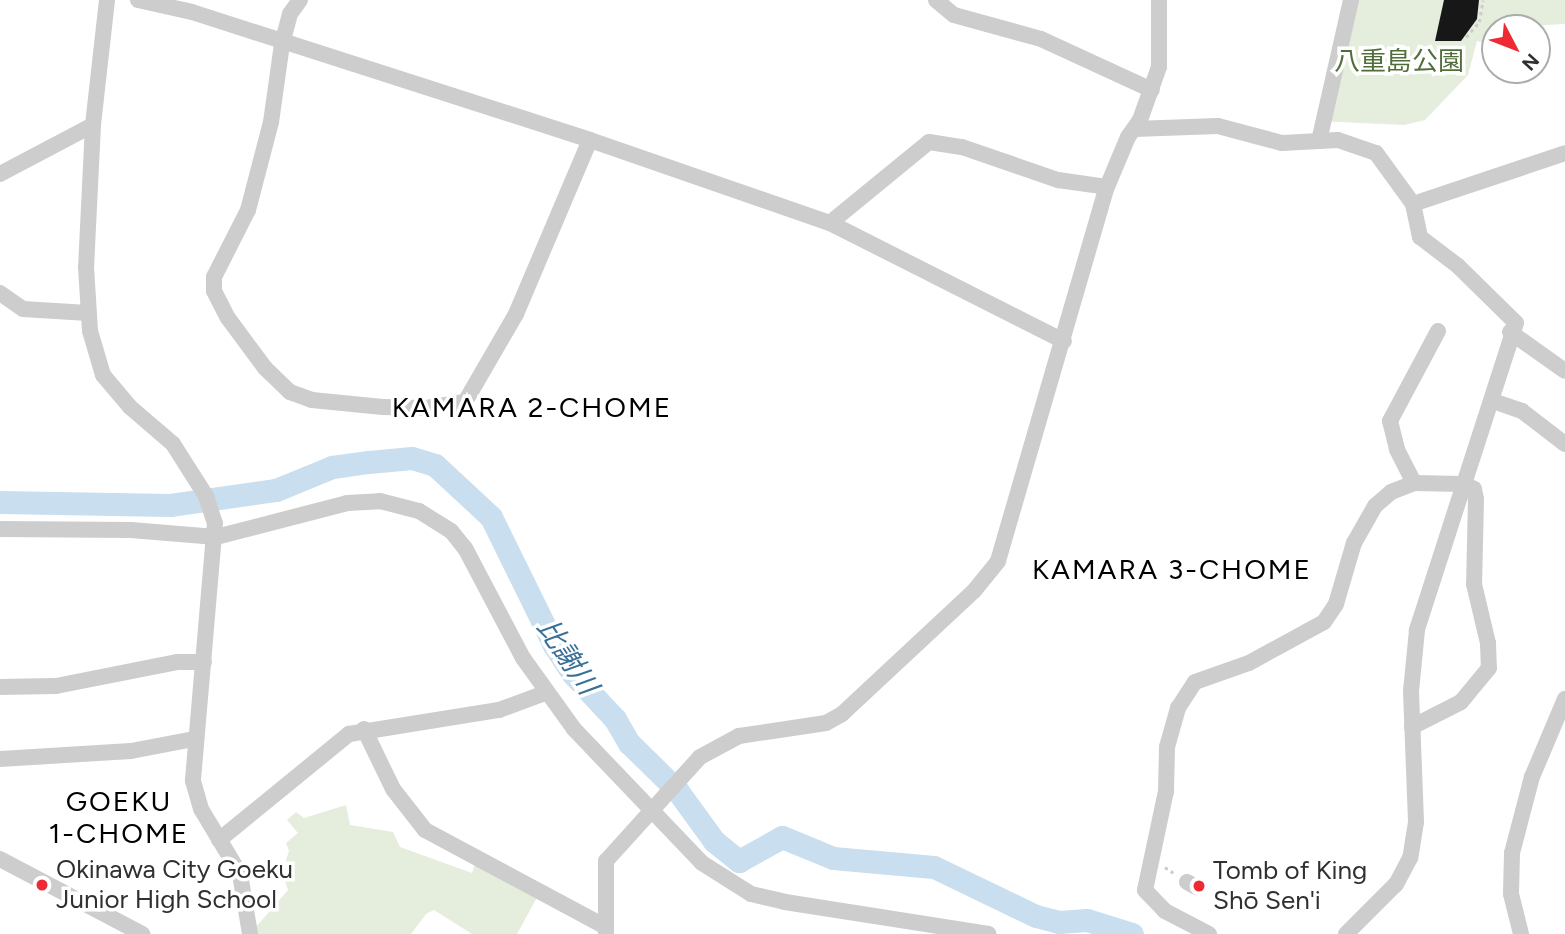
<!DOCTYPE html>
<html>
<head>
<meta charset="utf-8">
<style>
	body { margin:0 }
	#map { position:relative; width:1565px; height:934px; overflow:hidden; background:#fff; font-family:Figtree,"Noto Sans JP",sans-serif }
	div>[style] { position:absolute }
	.green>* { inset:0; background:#e5eddd }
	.river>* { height:23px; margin:-11.5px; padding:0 11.5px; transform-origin:11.5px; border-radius:11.5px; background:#c9deee }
	.building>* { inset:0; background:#171717 }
	.path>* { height:2.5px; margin-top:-1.25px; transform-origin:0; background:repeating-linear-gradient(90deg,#cdcdcd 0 3.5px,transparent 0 7px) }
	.minor>* { height:16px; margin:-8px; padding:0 8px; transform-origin:8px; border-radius:8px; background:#cdcdcd }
	.dots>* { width:19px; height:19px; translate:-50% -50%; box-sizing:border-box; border:4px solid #fff; border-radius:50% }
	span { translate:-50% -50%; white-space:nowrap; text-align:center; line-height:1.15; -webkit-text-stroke:7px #fff; paint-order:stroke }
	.park-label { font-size:26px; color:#516e3a }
	.poi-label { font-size:26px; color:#303030 }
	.left { translate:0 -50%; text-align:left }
	.neighbourhood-label { font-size:28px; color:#000; letter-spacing:2px }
	.water-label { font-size:28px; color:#397096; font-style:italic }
	.north { position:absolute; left:1481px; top:14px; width:70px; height:70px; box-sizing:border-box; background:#fff; border:2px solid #acacac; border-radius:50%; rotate:132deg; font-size:19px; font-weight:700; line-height:28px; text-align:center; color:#303030 }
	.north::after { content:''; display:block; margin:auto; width:24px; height:32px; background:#ee2b34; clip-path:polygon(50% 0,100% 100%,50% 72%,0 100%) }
</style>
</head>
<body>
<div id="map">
	<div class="green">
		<i style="clip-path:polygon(1352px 0,1565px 0,1565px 24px,1495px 28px,1495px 46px,1477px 41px,1468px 75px,1425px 120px,1404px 125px,1319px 121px)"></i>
		<i style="clip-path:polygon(346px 805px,350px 825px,393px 832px,400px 847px,472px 873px,477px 859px,540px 892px,517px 934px,472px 934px,434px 910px,426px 914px,411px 934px,250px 934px,288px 890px,282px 872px,289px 851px,286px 843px,298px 833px,287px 820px,296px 812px,304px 818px)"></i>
	</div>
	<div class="river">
		<i style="left:0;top:502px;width:170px;rotate:1deg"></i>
		<i style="left:170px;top:505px;width:107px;rotate:-8.1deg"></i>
		<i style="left:276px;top:490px;width:61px;rotate:-22.3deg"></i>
		<i style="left:332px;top:467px;width:37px;rotate:-8deg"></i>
		<i style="left:369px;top:462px;width:43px;rotate:-5.3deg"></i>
		<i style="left:412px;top:458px;width:24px;rotate:17deg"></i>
		<i style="left:435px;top:465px;width:76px;rotate:42.9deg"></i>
		<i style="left:491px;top:517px;width:143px;rotate:63.8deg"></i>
		<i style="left:554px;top:645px;width:35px;rotate:57deg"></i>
		<i style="left:573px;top:674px;width:62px;rotate:47deg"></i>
		<i style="left:615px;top:719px;width:28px;rotate:60deg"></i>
		<i style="left:629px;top:743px;width:67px;rotate:44.4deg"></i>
		<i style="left:677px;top:790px;width:63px;rotate:54deg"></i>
		<i style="left:714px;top:841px;width:32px;rotate:39deg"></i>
		<i style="left:739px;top:861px;width:49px;rotate:-29.2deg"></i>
		<i style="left:782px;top:837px;width:55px;rotate:22.4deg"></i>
		<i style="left:833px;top:858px;width:101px;rotate:5.1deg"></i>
		<i style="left:934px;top:867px;width:113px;rotate:25.7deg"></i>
		<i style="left:1036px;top:916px;width:24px;rotate:15deg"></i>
		<i style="left:1059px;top:922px;width:28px;rotate:-4deg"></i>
		<i style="left:1087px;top:920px;width:47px;rotate:17.3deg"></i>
	</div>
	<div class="building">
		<i style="clip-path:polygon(1444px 0,1479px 0,1477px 19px,1461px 41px,1435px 41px)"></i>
	</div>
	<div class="path">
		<i style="left:1466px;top:37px;width:20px;rotate:-49deg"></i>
		<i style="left:1479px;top:22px;width:22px;rotate:-80deg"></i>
		<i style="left:1165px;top:867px;width:14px;rotate:34deg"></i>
	</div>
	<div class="minor">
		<i style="left:107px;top:0;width:126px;rotate:96.4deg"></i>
		<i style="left:93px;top:125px;width:142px;rotate:92.8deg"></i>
		<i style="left:86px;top:267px;width:64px;rotate:86.4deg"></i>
		<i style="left:90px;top:331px;width:46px;rotate:73.5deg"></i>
		<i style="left:103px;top:375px;width:42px;rotate:49.8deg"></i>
		<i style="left:130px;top:407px;width:57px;rotate:40.7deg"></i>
		<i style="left:173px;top:444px;width:62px;rotate:57.6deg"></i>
		<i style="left:206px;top:496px;width:28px;rotate:72deg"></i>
		<i style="left:215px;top:523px;width:259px;rotate:94.9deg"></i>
		<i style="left:193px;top:781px;width:29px;rotate:74deg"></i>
		<i style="left:201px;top:809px;width:76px;rotate:59deg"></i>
		<i style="left:240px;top:874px;width:61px;rotate:80.5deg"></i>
		<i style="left:138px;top:0;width:55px;rotate:12.5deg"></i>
		<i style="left:192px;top:12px;width:418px;rotate:17.8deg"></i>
		<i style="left:590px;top:140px;width:254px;rotate:19.1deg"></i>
		<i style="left:830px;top:223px;width:262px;rotate:26.8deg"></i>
		<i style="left:300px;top:0;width:17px;rotate:126deg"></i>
		<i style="left:290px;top:14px;width:31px;rotate:105deg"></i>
		<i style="left:282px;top:44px;width:79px;rotate:98deg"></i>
		<i style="left:271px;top:122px;width:91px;rotate:104.6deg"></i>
		<i style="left:248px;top:210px;width:75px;rotate:116.9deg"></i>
		<i style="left:214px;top:277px;width:14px;rotate:90deg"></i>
		<i style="left:214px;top:291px;width:30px;rotate:63deg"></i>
		<i style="left:228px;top:318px;width:62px;rotate:53.5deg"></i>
		<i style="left:265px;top:368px;width:35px;rotate:44deg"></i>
		<i style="left:290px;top:392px;width:23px;rotate:20deg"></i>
		<i style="left:312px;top:400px;width:71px;rotate:5.6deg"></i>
		<i style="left:383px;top:407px;width:43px;rotate:1.3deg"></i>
		<i style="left:426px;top:408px;width:39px;rotate:-9deg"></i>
		<i style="left:465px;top:402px;width:102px;rotate:-59.9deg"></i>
		<i style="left:516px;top:314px;width:189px;rotate:-67deg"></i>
		<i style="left:936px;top:0;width:23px;rotate:40deg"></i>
		<i style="left:954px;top:15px;width:90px;rotate:15.4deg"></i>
		<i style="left:1041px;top:39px;width:122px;rotate:24.7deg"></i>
		<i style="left:1134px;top:129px;width:84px;rotate:-2deg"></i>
		<i style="left:1218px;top:126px;width:66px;rotate:14.9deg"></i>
		<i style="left:1282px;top:143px;width:56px;rotate:-3.1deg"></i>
		<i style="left:1338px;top:140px;width:40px;rotate:18.9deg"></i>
		<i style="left:1376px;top:153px;width:63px;rotate:54deg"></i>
		<i style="left:1413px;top:204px;width:34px;rotate:78deg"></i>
		<i style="left:1420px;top:237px;width:48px;rotate:37.3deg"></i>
		<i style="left:1458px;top:266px;width:81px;rotate:44.5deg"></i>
		<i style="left:1516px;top:323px;width:323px;rotate:107.9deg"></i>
		<i style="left:1417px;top:630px;width:61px;rotate:95.6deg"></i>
		<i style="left:1411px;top:691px;width:131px;rotate:87.8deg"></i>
		<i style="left:1416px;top:822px;width:36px;rotate:99deg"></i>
		<i style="left:1410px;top:858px;width:30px;rotate:118deg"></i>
		<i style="left:1396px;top:884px;width:71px;rotate:135deg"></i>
		<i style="left:1319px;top:141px;width:145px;rotate:-77.2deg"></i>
		<i style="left:0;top:174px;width:105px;rotate:-27.8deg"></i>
		<i style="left:1413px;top:204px;width:160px;rotate:-18.5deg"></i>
		<i style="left:830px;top:223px;width:128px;rotate:-39.3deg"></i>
		<i style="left:929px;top:142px;width:33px;rotate:9deg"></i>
		<i style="left:962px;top:147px;width:102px;rotate:19deg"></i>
		<i style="left:1058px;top:180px;width:49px;rotate:8.1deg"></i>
		<i style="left:0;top:293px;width:28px;rotate:35deg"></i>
		<i style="left:23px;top:309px;width:65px;rotate:3.5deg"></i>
		<i style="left:1510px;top:332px;width:67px;rotate:35.3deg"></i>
		<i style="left:1493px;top:401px;width:31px;rotate:19deg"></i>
		<i style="left:1522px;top:411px;width:54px;rotate:37.5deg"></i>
		<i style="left:1414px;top:483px;width:38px;rotate:-117deg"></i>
		<i style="left:1397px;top:449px;width:29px;rotate:-104deg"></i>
		<i style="left:1390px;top:421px;width:102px;rotate:-61.9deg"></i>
		<i style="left:0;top:529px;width:131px;rotate:0.4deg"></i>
		<i style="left:131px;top:530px;width:85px;rotate:4.7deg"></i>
		<i style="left:216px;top:537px;width:135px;rotate:-14.5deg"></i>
		<i style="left:347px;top:503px;width:33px;rotate:-3deg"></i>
		<i style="left:380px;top:501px;width:40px;rotate:14.4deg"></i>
		<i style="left:419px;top:511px;width:38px;rotate:32deg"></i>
		<i style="left:451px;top:531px;width:22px;rotate:51deg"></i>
		<i style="left:465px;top:548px;width:124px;rotate:62.2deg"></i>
		<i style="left:523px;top:658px;width:87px;rotate:54.3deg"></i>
		<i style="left:574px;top:729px;width:185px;rotate:46.3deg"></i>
		<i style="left:702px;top:863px;width:58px;rotate:32.3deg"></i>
		<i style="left:751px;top:894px;width:35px;rotate:13deg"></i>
		<i style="left:785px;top:902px;width:206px;rotate:8.9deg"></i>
		<i style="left:0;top:687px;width:56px;rotate:-1deg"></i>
		<i style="left:56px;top:686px;width:123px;rotate:-11.2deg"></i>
		<i style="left:177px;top:662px;width:27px"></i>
		<i style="left:364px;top:729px;width:67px;rotate:64.2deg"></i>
		<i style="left:393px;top:789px;width:52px;rotate:52deg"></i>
		<i style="left:425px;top:830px;width:205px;rotate:28.2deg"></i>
		<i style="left:0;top:759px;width:131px;rotate:-3.5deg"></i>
		<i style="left:131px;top:751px;width:64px;rotate:-10.8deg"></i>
		<i style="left:219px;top:840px;width:168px;rotate:-39.2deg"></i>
		<i style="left:349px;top:734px;width:152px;rotate:-9.1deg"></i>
		<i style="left:499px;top:710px;width:49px;rotate:-20.3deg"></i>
		<i style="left:0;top:859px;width:161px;rotate:27.8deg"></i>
		<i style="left:1187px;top:882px;width:10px;rotate:29deg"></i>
		<i style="left:606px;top:934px;width:73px;rotate:-90deg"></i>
		<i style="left:606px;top:861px;width:140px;rotate:-47.9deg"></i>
		<i style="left:700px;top:757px;width:44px;rotate:-28.3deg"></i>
		<i style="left:739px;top:736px;width:88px;rotate:-8.5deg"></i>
		<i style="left:826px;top:723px;width:18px;rotate:-29deg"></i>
		<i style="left:842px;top:714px;width:180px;rotate:-43deg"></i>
		<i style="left:974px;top:591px;width:38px;rotate:-51deg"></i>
		<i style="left:998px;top:561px;width:390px;rotate:-73.8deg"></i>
		<i style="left:1107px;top:187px;width:54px;rotate:-67.2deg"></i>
		<i style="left:1128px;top:137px;width:21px;rotate:-55deg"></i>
		<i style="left:1140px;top:120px;width:56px;rotate:-70.3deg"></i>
		<i style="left:1159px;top:67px;width:67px;rotate:-90deg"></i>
		<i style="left:1209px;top:934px;width:50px;rotate:-152.4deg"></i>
		<i style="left:1165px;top:911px;width:29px;rotate:-134deg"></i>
		<i style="left:1145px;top:890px;width:101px;rotate:-78deg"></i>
		<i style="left:1166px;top:791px;width:44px;rotate:-88.7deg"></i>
		<i style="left:1167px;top:747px;width:41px;rotate:-74.2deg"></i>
		<i style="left:1178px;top:708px;width:31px;rotate:-57deg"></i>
		<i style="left:1195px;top:682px;width:57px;rotate:-19.4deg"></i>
		<i style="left:1249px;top:663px;width:85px;rotate:-28.7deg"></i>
		<i style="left:1324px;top:622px;width:22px;rotate:-56deg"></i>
		<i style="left:1336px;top:604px;width:64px;rotate:-73.6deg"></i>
		<i style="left:1354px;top:543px;width:43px;rotate:-60.4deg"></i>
		<i style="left:1375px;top:506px;width:21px;rotate:-41deg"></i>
		<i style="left:1391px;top:492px;width:25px;rotate:-21deg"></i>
		<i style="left:1414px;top:483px;width:49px;rotate:1.2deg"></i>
		<i style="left:1463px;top:484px;width:12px;rotate:24deg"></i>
		<i style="left:1474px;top:489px;width:10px;rotate:79deg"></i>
		<i style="left:1476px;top:499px;width:85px;rotate:91.3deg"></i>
		<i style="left:1474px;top:584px;width:61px;rotate:76.7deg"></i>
		<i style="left:1488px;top:643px;width:25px;rotate:88deg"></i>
		<i style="left:1489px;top:668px;width:44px;rotate:129.5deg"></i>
		<i style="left:1461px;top:702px;width:55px;rotate:153deg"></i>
		<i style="left:1521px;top:934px;width:41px;rotate:-104deg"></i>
		<i style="left:1511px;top:894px;width:41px;rotate:-88.6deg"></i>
		<i style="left:1512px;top:853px;width:79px;rotate:-75.3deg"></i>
		<i style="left:1532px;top:777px;width:85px;rotate:-67.1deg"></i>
	</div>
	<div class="dots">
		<i style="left:42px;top:885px;background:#ee2b34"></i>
		<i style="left:1199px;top:886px;background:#ee2b34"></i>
	</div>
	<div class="park-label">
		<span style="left:1399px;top:62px">八重島公園</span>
	</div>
	<div class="poi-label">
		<span class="left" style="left:56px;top:885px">Okinawa City Goeku<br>Junior High School</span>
		<span class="left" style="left:1213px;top:886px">Tomb of King<br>Shō Sen'i</span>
	</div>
	<div class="neighbourhood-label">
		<span style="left:532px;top:407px">KAMARA 2-CHOME</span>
		<span style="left:1172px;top:569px">KAMARA 3-CHOME</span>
		<span style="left:119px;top:817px">GOEKU<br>1-CHOME</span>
	</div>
	<div class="water-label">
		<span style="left:568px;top:656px;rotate:56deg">比謝川</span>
	</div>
	<div class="north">N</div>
</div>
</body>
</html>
